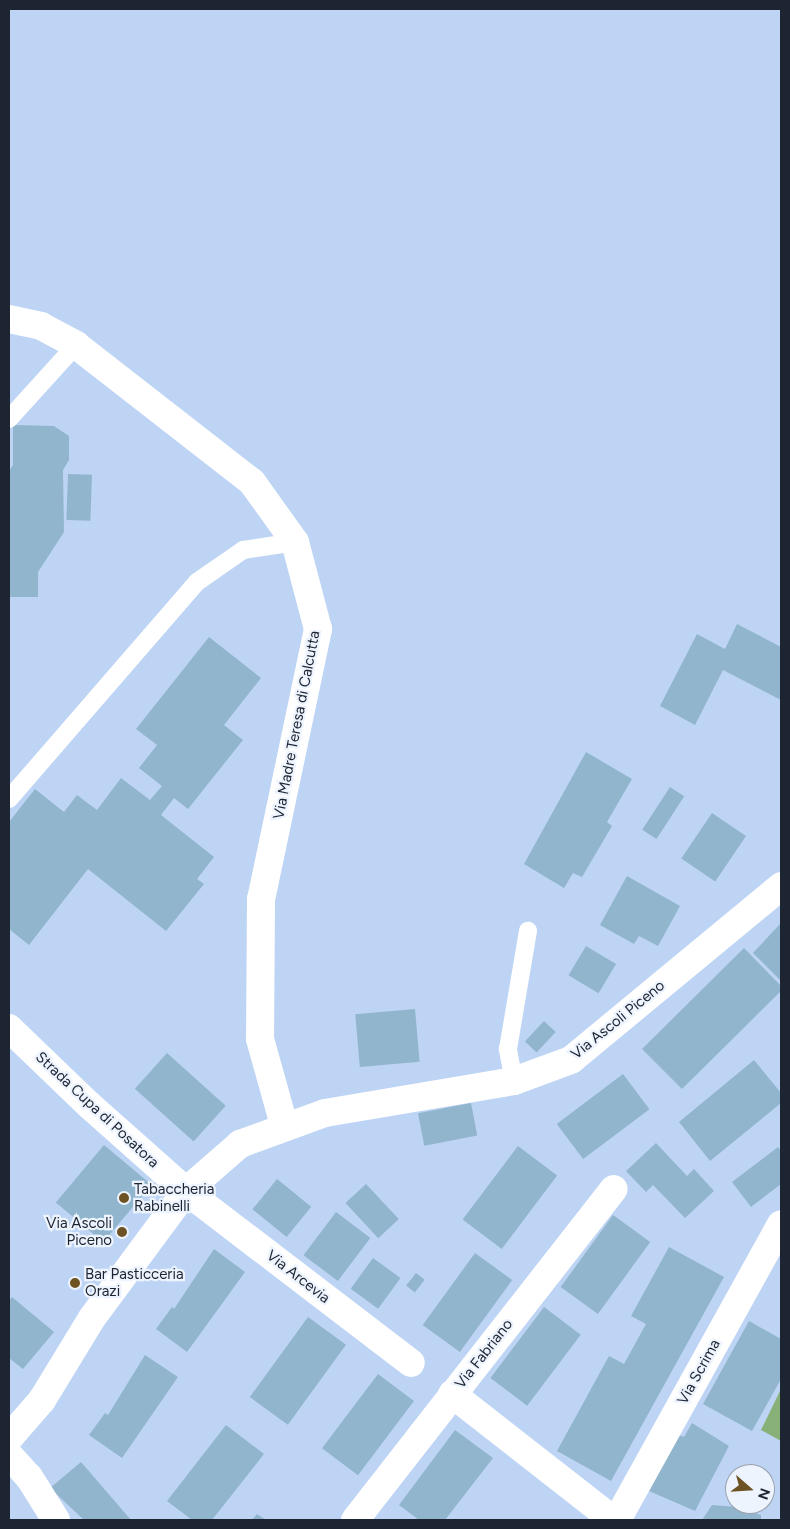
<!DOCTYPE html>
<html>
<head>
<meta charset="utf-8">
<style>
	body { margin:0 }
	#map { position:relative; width:790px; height:1529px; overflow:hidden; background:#bed4f5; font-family:Figtree,sans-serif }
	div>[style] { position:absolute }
	.green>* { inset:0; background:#87b178 }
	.building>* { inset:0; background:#91b5cd; transform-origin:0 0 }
	.service>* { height:18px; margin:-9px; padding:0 9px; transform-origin:9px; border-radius:9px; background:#fff }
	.minor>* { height:28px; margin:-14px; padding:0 14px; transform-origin:14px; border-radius:14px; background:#fff }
	.tertiary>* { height:28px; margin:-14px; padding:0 14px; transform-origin:14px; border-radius:14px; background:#fff }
	.dots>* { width:14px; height:14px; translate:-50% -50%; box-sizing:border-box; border:2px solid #edf4fe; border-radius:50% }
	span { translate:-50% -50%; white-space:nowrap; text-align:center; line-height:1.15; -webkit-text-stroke:4.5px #edf4fe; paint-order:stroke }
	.street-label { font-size:15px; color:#1d2532 }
	.poi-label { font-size:15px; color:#1d2532 }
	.left { translate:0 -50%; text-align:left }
	.right { translate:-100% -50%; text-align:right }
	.frame { position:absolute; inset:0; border:10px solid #1d2532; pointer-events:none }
	.north { position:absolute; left:725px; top:1464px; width:50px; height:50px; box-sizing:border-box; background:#edf4fe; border:1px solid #9aa1ac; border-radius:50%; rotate:109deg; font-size:14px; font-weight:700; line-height:20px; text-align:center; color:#1d2532 }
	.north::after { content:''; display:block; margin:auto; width:18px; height:22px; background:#6d5224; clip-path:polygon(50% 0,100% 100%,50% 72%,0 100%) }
</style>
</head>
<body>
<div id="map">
	<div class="green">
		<i style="clip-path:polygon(781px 1389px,781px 1441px,761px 1430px)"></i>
	</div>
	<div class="building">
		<i style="clip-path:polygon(13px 425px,54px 426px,69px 436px,69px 460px,63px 470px,64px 532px,38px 572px,38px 597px,9px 597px,9px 471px,13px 465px)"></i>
		<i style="left:68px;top:474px;width:24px;height:46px;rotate:2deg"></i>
		<i style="clip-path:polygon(737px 624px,781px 647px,781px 700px,723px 670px,695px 725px,660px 706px,697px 634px,725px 649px)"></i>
		<i style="clip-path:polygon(209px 637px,261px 678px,224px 725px,243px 740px,188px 809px,174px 798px,161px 815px,214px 857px,197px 879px,204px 884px,166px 931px,88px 869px,29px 945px,9px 929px,9px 822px,35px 789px,64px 812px,77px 795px,97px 810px,121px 778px,150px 800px,162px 786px,139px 768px,157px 745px,136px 729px)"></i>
		<i style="clip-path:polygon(586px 752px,632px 779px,607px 822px,612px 826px,582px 877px,573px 873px,564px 888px,524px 864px)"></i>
		<i style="left:670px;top:787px;width:17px;height:51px;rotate:33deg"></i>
		<i style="left:712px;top:813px;width:41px;height:55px;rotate:34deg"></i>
		<i style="clip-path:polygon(627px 876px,680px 906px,658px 946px,639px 936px,634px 944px,600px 925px)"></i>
		<i style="clip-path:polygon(781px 923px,781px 981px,753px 953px)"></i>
		<i style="left:586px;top:946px;width:35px;height:34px;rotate:31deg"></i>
		<i style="clip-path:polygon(744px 948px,781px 986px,781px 991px,682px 1089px,642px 1049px)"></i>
		<i style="left:415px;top:1009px;width:53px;height:60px;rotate:85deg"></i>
		<i style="left:544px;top:1021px;width:16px;height:28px;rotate:43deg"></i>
		<i style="left:167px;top:1053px;width:79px;height:48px;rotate:42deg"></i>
		<i style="clip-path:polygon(754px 1060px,781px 1093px,781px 1103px,710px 1161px,679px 1122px)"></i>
		<i style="left:623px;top:1074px;width:44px;height:83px;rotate:53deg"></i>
		<i style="left:471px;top:1103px;width:33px;height:54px;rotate:79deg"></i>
		<i style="clip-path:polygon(656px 1143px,687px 1176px,694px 1169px,714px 1191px,685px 1218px,653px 1185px,646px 1192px,626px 1171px)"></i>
		<i style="left:104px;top:1145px;width:62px;height:75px;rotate:40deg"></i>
		<i style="left:518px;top:1146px;width:49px;height:92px;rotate:37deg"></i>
		<i style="clip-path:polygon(778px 1147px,781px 1151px,781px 1184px,751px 1207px,732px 1182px)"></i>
		<i style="left:277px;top:1179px;width:44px;height:39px;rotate:39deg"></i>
		<i style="left:366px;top:1184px;width:48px;height:28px;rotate:47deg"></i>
		<i style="left:336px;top:1212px;width:43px;height:54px;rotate:37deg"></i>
		<i style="left:613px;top:1215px;width:46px;height:89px;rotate:36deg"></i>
		<i style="clip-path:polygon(669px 1247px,724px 1277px,611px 1481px,557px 1451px,609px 1356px,624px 1364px,646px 1324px,631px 1316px)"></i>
		<i style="clip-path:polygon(214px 1249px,245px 1272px,187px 1352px,156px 1329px,172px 1307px,174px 1309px)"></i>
		<i style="left:475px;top:1253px;width:46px;height:89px;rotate:36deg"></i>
		<i style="left:373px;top:1258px;width:34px;height:38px;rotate:36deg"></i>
		<i style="left:416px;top:1273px;width:11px;height:16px;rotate:38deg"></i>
		<i style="clip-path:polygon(12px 1297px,54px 1332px,23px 1369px,9px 1358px,9px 1301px)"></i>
		<i style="left:544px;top:1307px;width:46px;height:89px;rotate:37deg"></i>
		<i style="left:308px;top:1317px;width:47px;height:99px;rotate:36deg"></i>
		<i style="clip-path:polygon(749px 1321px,781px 1339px,781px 1379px,752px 1431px,703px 1404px)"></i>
		<i style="clip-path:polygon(145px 1355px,178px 1377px,122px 1458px,89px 1435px,105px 1413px,108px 1415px)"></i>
		<i style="left:378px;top:1374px;width:45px;height:93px;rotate:37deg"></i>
		<i style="clip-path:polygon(692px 1423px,729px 1446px,695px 1511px,649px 1491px,679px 1435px,684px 1437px)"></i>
		<i style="clip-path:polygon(226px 1425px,264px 1454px,212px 1520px,192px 1520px,167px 1501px)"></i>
		<i style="clip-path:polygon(455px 1430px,493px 1458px,445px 1520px,419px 1520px,399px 1505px)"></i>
		<i style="clip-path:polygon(81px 1462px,131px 1520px,84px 1520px,50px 1488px)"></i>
		<i style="clip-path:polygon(712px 1505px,738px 1507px,761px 1515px,761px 1520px,702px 1520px)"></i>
		<i style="clip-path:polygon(257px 1514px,266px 1520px,252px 1520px)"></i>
	</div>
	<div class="service">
		<i style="left:9px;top:419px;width:100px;rotate:-47.8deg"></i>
		<i style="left:9px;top:799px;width:287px;rotate:-49.1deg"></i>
		<i style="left:197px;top:582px;width:56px;rotate:-34.8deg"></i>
		<i style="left:243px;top:550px;width:53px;rotate:-8.7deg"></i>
		<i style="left:514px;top:1081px;width:33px;rotate:-101deg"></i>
		<i style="left:508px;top:1049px;width:120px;rotate:-80.4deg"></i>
	</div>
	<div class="minor">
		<i style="left:9px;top:319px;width:33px;rotate:12deg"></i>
		<i style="left:41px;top:326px;width:40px;rotate:28deg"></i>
		<i style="left:76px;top:345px;width:120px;rotate:37.9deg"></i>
		<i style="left:171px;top:419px;width:103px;rotate:37.9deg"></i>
		<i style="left:252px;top:482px;width:74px;rotate:54.4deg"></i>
		<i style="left:295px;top:542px;width:90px;rotate:75.2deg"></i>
		<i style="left:318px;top:629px;width:276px;rotate:101.9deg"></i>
		<i style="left:261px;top:899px;width:140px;rotate:90.4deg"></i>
		<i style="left:260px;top:1039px;width:89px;rotate:74.4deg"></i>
		<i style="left:9px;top:1028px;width:110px;rotate:43.9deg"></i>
		<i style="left:88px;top:1104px;width:131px;rotate:41.6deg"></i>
		<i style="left:186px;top:1191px;width:283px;rotate:37.4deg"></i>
		<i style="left:452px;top:1394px;width:204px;rotate:38deg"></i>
		<i style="left:9px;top:1455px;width:30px;rotate:48deg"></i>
		<i style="left:29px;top:1477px;width:51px;rotate:57.9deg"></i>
		<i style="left:355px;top:1520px;width:420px;rotate:-52deg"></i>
	</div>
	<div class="tertiary">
		<i style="left:9px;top:1438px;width:50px;rotate:-49deg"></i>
		<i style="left:42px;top:1400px;width:96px;rotate:-58.6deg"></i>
		<i style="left:92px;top:1318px;width:158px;rotate:-53.5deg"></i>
		<i style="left:186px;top:1191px;width:72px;rotate:-41deg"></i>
		<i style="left:240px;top:1144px;width:90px;rotate:-20deg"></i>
		<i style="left:325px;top:1113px;width:192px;rotate:-9.6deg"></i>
		<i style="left:514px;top:1081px;width:61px;rotate:-20.2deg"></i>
		<i style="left:571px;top:1060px;width:273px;rotate:-39.6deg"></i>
		<i style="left:617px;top:1520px;width:338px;rotate:-61deg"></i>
	</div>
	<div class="dots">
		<i style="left:124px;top:1198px;background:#6d5224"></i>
		<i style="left:122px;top:1232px;background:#6d5224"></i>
		<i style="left:75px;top:1283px;background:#6d5224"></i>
	</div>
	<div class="street-label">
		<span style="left:297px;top:725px;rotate:-79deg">Via Madre Teresa di Calcutta</span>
		<span style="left:618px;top:1020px;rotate:-39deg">Via Ascoli Piceno</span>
		<span style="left:97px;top:1110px;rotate:43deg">Strada Cupa di Posatora</span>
		<span style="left:298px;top:1277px;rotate:38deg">Via Arcevia</span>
		<span style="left:484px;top:1354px;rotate:-52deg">Via Fabriano</span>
		<span style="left:699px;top:1372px;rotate:-61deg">Via Scrima</span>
	</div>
	<div class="poi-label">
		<span class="left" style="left:134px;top:1198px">Tabaccheria<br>Rabinelli</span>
		<span class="right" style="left:112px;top:1232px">Via Ascoli<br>Piceno</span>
		<span class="left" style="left:85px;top:1283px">Bar Pasticceria<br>Orazi</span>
	</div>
	<div class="frame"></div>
	<div class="north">N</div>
</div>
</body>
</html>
